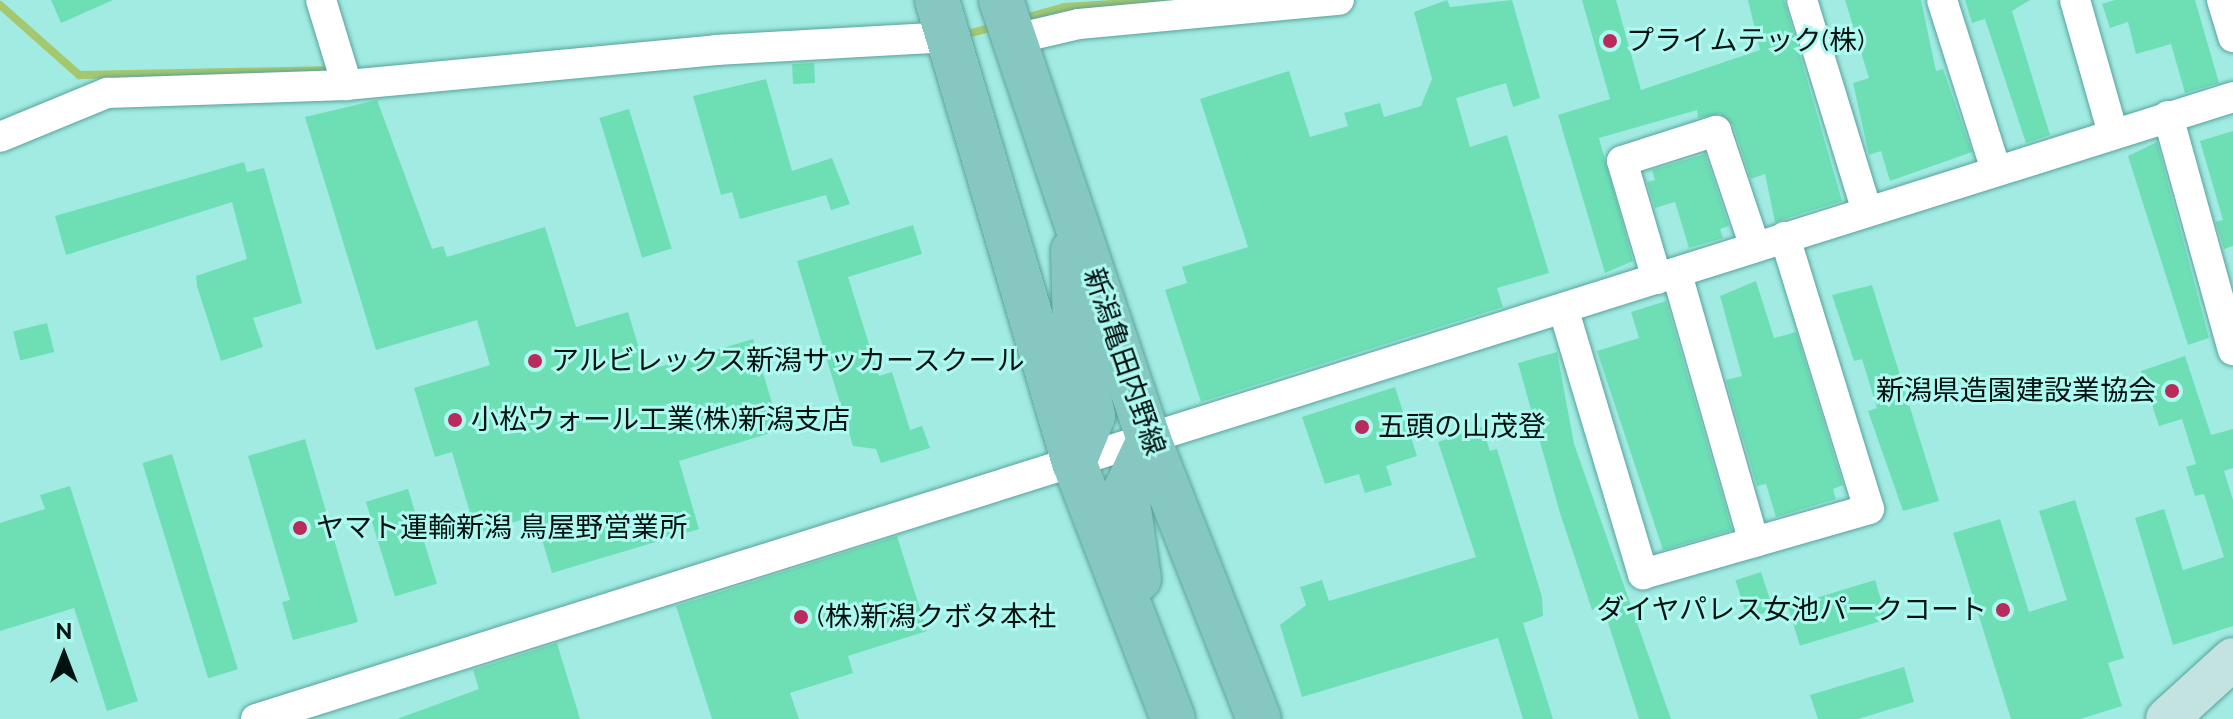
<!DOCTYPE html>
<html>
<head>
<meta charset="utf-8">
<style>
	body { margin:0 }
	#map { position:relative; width:2233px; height:719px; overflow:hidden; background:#a1ebe3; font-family:Raleway,"Noto Sans JP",sans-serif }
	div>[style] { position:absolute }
	.stream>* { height:8px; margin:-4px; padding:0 4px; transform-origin:4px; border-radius:4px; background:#a5c86f }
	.building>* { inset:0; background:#6edfb5; transform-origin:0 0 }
	.roads { filter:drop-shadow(0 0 2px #59a29a) drop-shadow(0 0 2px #59a29a) }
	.street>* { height:30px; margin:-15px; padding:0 15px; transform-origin:15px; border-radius:15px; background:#fff }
	.secondary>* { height:42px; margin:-21px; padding:0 21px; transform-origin:21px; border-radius:21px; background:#c3e3e0 }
	.primary>* { height:44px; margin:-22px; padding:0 22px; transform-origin:22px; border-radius:22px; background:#86c7c1 }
	.dots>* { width:22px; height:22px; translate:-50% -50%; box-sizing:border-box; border:4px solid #aef9f0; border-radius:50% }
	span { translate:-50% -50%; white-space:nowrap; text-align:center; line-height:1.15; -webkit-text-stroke:6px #aef9f0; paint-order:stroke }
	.poi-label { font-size:28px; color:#001210 }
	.left { translate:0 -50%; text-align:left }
	.right { translate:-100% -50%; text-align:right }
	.street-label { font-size:28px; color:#001210 }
	.north { position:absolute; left:24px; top:615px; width:80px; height:80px; -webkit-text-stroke:6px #aef9f0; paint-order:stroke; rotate:0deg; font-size:22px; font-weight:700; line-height:32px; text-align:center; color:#001210 }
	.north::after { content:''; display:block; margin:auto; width:28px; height:36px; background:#001210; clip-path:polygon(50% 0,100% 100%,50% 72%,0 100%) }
</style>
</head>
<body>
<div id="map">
	<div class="stream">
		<i style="left:0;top:5px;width:106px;rotate:41.5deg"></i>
		<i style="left:79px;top:75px;width:258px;rotate:-1.1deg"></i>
		<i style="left:1021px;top:19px;width:46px;rotate:-15.3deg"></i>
		<i style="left:1065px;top:7px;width:111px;rotate:-3.6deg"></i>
		<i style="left:960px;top:36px;width:38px;rotate:-15deg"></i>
	</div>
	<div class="building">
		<i style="clip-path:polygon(51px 0,113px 0,61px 23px)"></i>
		<i style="clip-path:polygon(1447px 0,1450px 7px,1512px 0,1540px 98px,1513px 107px,1506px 83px,1456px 98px,1470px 147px,1507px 135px,1549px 273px,1497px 288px,1503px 307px,1201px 402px,1165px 290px,1187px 283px,1182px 267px,1248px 247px,1200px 99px,1289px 71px,1310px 137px,1348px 126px,1344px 113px,1380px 103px,1384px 117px,1421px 106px,1432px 79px,1414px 12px)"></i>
		<i style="clip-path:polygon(1582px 0,1616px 0,1641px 90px,1760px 50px,1748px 0,1784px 0,1842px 201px,1775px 222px,1765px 174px,1751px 179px,1733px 125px,1720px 114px,1698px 118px,1697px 110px,1599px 138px,1633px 261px,1605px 273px,1558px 115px,1610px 99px)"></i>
		<i style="clip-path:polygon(1845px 0,1921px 0,1936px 71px,1943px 69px,1972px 152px,1890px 181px,1881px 151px,1869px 155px,1853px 83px,1869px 78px)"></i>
		<i style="clip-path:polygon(1965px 0,2030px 0,2012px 11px,2050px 135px,2026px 143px,1985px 19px,1972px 23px)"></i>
		<i style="clip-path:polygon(2115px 0,2195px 0,2219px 83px,2185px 93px,2171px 44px,2136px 54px,2128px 22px,2110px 28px,2102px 4px)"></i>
		<i style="left:814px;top:63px;width:20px;height:22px;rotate:87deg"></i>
		<i style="clip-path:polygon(766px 79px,792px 171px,832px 158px,850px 204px,831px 210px,826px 195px,740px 219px,732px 192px,721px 195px,693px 96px)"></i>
		<i style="clip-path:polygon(377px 100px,432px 249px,443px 246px,447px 257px,545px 227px,576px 327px,628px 312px,646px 371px,753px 339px,780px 430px,679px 461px,699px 529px,552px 573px,535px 516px,476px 533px,452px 452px,435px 457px,414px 388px,490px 365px,477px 320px,376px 350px,305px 117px)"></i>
		<i style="left:629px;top:109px;width:146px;height:31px;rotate:73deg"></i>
		<i style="clip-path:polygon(2233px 131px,2233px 246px,2224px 249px,2216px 222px,2223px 220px,2200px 141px)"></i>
		<i style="clip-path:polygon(2157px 142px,2209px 338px,2188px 345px,2128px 156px)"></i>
		<i style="clip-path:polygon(1705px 154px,1729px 226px,1720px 229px,1723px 238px,1689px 248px,1675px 202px,1655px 208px,1647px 182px,1655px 180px,1652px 170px)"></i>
		<i style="clip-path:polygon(244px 162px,247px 172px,264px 168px,302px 303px,253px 318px,263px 347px,221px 361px,197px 286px,196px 276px,247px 259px,232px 202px,66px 255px,55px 216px)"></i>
		<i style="clip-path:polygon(913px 225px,922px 254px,848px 277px,879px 376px,892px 372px,910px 430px,922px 426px,930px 448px,881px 463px,876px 449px,853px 446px,797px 261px)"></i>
		<i style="clip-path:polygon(1756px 281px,1774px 338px,1796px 332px,1843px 485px,1833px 489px,1836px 499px,1776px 517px,1766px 484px,1757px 486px,1726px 380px,1742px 376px,1720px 296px)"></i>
		<i style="clip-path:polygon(1872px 285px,1939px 501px,1903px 511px,1868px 411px,1877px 408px,1862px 359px,1854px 361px,1832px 295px)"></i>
		<i style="clip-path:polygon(1666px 301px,1732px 530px,1663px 550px,1597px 351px,1639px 338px,1631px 312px)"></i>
		<i style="left:47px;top:323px;width:30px;height:35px;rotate:76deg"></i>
		<i style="clip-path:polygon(1557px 352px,1574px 444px,1671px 719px,1639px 719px,1603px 607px,1592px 610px,1560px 513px,1518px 363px)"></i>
		<i style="clip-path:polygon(2185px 356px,2211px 435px,2233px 429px,2233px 468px,2224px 471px,2233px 500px,2233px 626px,2173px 645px,2135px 518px,2164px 509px,2183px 570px,2224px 557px,2204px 494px,2195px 496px,2186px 467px,2196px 464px,2182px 419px,2159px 426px,2141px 371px)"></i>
		<i style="clip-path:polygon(1395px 387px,1417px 456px,1386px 466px,1392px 485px,1365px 493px,1359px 474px,1325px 484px,1302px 417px)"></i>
		<i style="clip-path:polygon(1482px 427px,1490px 451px,1497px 449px,1542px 597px,1543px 616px,1523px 623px,1553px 719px,1523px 719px,1498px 638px,1302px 697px,1280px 625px,1306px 605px,1300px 587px,1322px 580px,1329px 601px,1476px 557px,1438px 442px)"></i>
		<i style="clip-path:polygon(305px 439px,358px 622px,293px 640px,282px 602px,290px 600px,248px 456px)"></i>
		<i style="left:172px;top:454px;width:225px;height:31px;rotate:73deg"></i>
		<i style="clip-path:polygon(70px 486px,138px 701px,107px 711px,74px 608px,0 631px,0 523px,45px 509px,40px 495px)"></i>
		<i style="left:408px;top:489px;width:99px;height:44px;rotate:73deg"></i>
		<i style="clip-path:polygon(2075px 500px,2124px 658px,2108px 663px,2122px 706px,2080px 719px,2011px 719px,1953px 533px,2000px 519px,2029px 612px,2067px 600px,2039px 511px)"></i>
		<i style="clip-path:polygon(897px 536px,927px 631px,848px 656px,853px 673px,790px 693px,799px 719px,712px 719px,676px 606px)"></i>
		<i style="left:1761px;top:572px;width:40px;height:27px;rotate:72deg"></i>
		<i style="left:1875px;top:580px;width:41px;height:91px;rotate:73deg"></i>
		<i style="clip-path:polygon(557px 643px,580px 719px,397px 719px,479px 689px,473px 670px)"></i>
		<i style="clip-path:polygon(1904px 667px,1914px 702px,1858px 719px,1818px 719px,1810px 695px)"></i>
	</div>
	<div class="roads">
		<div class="street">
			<i style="left:321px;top:0;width:89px;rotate:73deg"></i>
			<i style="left:1802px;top:0;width:221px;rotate:72.9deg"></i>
			<i style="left:1942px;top:0;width:178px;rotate:72.4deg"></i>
			<i style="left:2075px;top:0;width:138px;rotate:74.1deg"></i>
			<i style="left:2222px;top:0;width:39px;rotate:73deg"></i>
			<i style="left:1015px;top:39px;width:66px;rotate:-13.2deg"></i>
			<i style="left:1079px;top:24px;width:261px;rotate:-5.3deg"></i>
			<i style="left:2168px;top:116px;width:243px;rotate:74.5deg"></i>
			<i style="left:0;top:137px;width:116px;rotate:-22.4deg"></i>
			<i style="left:107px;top:93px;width:240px;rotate:-1.9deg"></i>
			<i style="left:347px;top:85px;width:372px;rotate:-5.4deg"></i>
			<i style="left:717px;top:50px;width:232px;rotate:-3.2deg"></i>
			<i style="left:1677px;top:274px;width:279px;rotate:74deg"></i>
			<i style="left:1657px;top:279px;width:123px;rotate:-106.5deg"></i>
			<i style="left:1622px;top:161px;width:99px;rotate:-17.7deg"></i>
			<i style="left:1716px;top:131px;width:122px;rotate:71.4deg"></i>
			<i style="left:1564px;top:311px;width:275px;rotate:73.3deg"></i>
			<i style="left:1643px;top:574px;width:235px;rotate:-16deg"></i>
			<i style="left:1869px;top:509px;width:285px;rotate:-107.2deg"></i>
			<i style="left:256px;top:719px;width:2073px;rotate:-17.46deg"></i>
		</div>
		<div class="secondary">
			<i style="left:2167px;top:719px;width:89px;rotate:-42.3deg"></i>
		</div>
		<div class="primary">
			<i style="left:937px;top:0;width:482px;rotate:73.5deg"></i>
			<i style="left:1074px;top:462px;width:275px;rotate:68.9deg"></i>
			<i style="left:1001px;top:0;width:464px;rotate:71.4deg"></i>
			<i style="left:1149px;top:440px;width:300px;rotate:68.5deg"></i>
			<i style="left:1073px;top:251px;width:75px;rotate:88.5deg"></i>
			<i style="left:1075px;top:326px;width:92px;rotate:78.7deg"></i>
			<i style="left:1093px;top:416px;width:50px;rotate:112.4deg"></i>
			<i style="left:1139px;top:579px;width:91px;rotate:-98.2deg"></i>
			<i style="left:1126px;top:489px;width:54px;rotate:-64.9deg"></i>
		</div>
	</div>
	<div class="dots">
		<i style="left:1610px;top:41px;background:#b92b5a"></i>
		<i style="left:535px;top:361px;background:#b92b5a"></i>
		<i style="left:2172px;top:391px;background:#b92b5a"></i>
		<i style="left:455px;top:420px;background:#b92b5a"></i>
		<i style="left:1362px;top:427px;background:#b92b5a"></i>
		<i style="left:300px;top:528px;background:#b92b5a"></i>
		<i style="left:2003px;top:610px;background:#b92b5a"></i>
		<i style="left:801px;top:617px;background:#b92b5a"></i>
	</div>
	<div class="poi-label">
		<span class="left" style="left:1626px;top:41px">プライムテック(株)</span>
		<span class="left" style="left:551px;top:361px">アルビレックス新潟サッカースクール</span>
		<span class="right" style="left:2156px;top:391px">新潟県造園建設業協会</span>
		<span class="left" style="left:471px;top:420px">小松ウォール工業(株)新潟支店</span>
		<span class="left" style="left:1378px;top:427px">五頭の山茂登</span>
		<span class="left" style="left:316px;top:528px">ヤマト運輸新潟 鳥屋野営業所</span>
		<span class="right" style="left:1987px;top:610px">ダイヤパレス女池パークコート</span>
		<span class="left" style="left:817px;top:617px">(株)新潟クボタ本社</span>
	</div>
	<div class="street-label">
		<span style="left:1124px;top:362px;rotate:71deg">新潟亀田内野線</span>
	</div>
	<div class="north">N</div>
</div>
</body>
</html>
